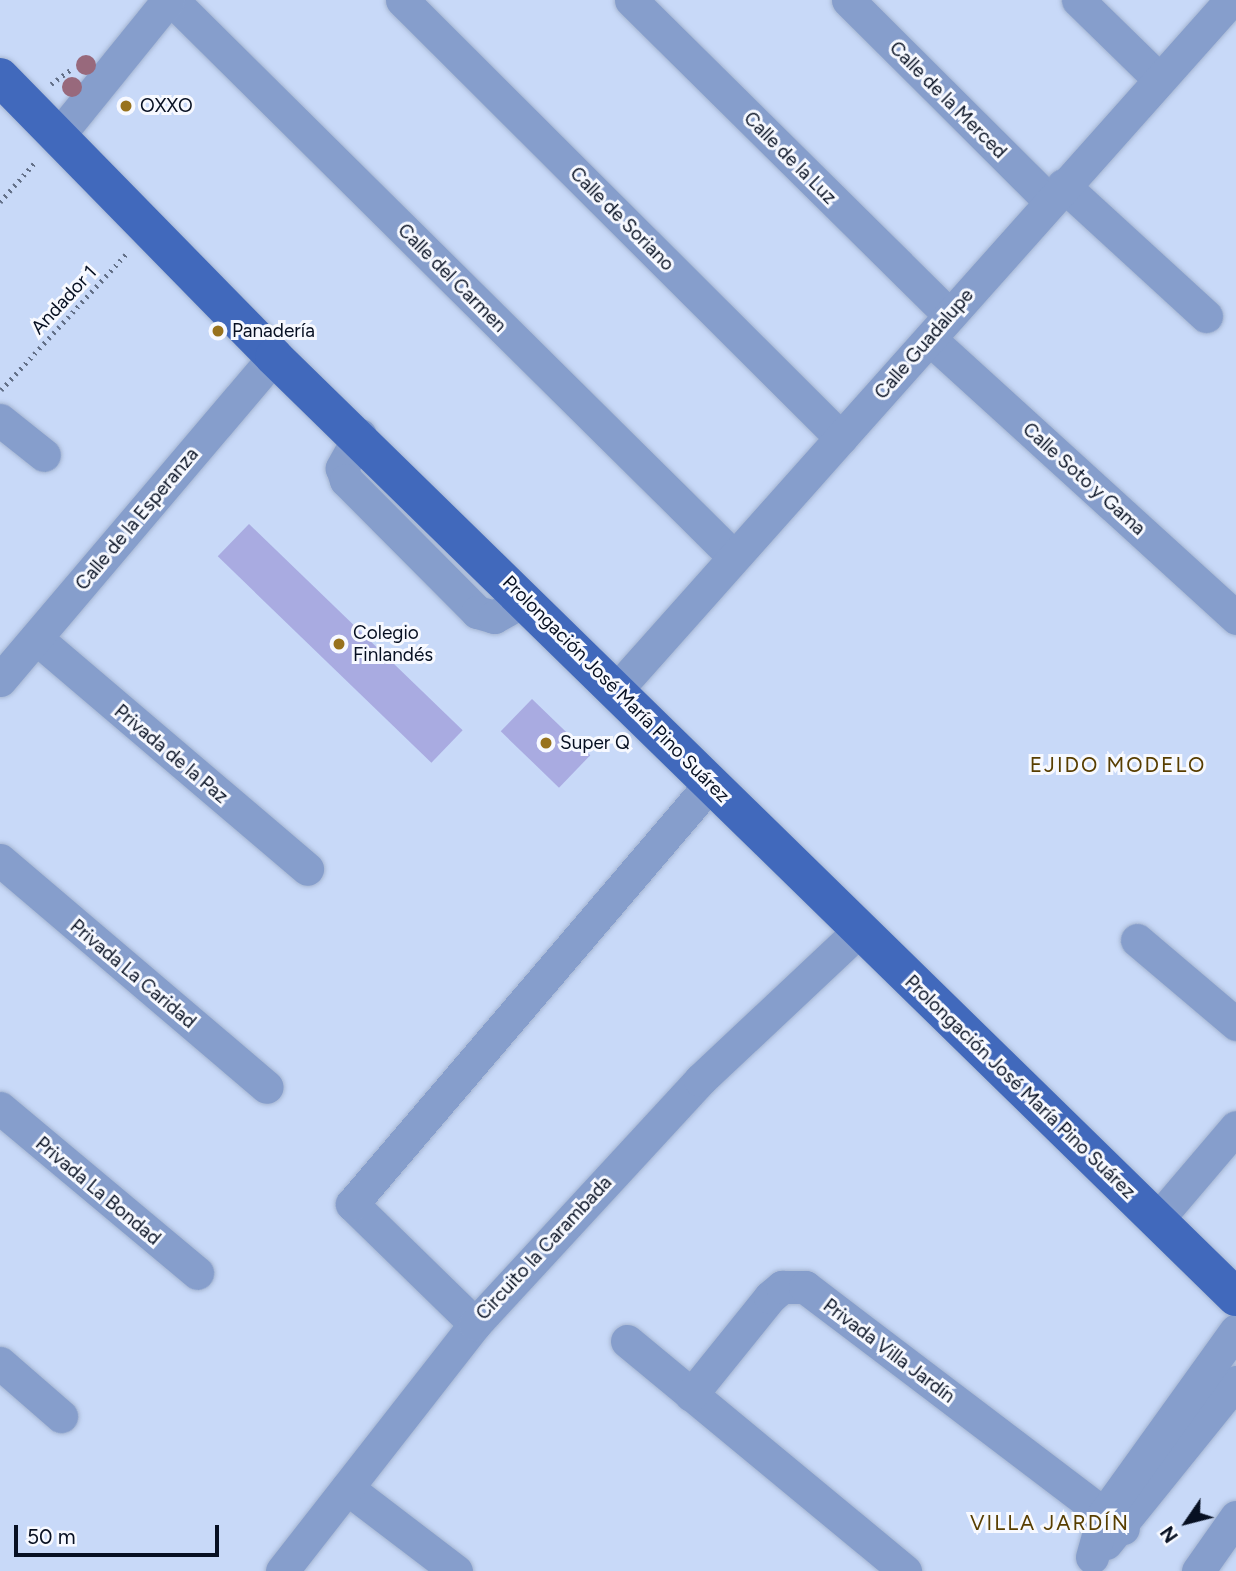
<!DOCTYPE html>
<html>
<head>
<meta charset="utf-8">
<style>
	body { margin:0 }
	#map { position:relative; width:1236px; height:1571px; overflow:hidden; background:#c8d9f8; font-family:Figtree,sans-serif }
	div>[style] { position:absolute }
	.building>* { inset:0; background:#a9abe1; transform-origin:0 0 }
	.path>* { height:4.5px; margin-top:-2.25px; transform-origin:0; background:repeating-linear-gradient(90deg,#637088 0 2px,transparent 0 7px) }
	.roads { filter:drop-shadow(0 0 2px #a5b5d1) drop-shadow(0 0 2px #a5b5d1) }
	.minor>* { height:33px; margin:-16.5px; padding:0 16.5px; transform-origin:16.5px; border-radius:16.5px; background:#869ecc }
	.major>* { height:38px; margin:-19px; padding:0 19px; transform-origin:19px; border-radius:19px; background:#4169bc }
	.trees>* { width:20px; height:20px; margin:-10px; border-radius:50%; background:#98697c }
	.dots>* { width:19px; height:19px; translate:-50% -50%; box-sizing:border-box; border:4px solid #f7f9ff; border-radius:50% }
	span { translate:-50% -50%; white-space:nowrap; text-align:center; line-height:1.15; -webkit-text-stroke:6px #f7f9ff; paint-order:stroke }
	.street-label { font-size:19px; color:#071022 }
	.poi-label { font-size:19px; color:#071022 }
	.left { translate:0 -50%; text-align:left }
	.neighbourhood-label { font-size:21px; color:#583e00; letter-spacing:2px }
	.north { position:absolute; left:1152px; top:1487px; width:70px; height:70px; -webkit-text-stroke:5px #f7f9ff; paint-order:stroke; rotate:235deg; font-size:19px; font-weight:700; line-height:28px; text-align:center; color:#071022 }
	.north::after { content:''; display:block; margin:auto; width:24px; height:32px; background:#071022; clip-path:polygon(50% 0,100% 100%,50% 72%,0 100%) }
	.scale { position:absolute; left:14px; top:1525px; width:205px; height:32px; box-sizing:border-box; border:4px solid #071022; border-top:0; padding-left:9px; font-size:21px; line-height:24px; white-space:nowrap; color:#071022; -webkit-text-stroke:5px #f7f9ff; paint-order:stroke }
</style>
</head>
<body>
<div id="map">
	<div class="building">
		<i style="left:249px;top:524px;width:297px;height:45px;rotate:44deg"></i>
		<i style="left:532px;top:699px;width:81px;height:45px;rotate:44deg"></i>
	</div>
	<div class="path">
		<i style="left:51px;top:84px;width:24px;rotate:-36deg"></i>
		<i style="left:0;top:202px;width:55px;rotate:-48.7deg"></i>
		<i style="left:1px;top:390px;width:188px;rotate:-47.4deg"></i>
	</div>
	<div class="roads">
		<div class="minor">
			<i style="left:172px;top:0;width:788px;rotate:44.74deg"></i>
			<i style="left:402px;top:0;width:620px;rotate:44.93deg"></i>
			<i style="left:631px;top:0;width:448px;rotate:44.7deg"></i>
			<i style="left:848px;top:0;width:284px;rotate:44.9deg"></i>
			<i style="left:1078px;top:0;width:113px;rotate:44.3deg"></i>
			<i style="left:58px;top:136px;width:175px;rotate:-51deg"></i>
			<i style="left:1063px;top:185px;width:194px;rotate:42.5deg"></i>
			<i style="left:931px;top:340px;width:413px;rotate:42.3deg"></i>
			<i style="left:0;top:420px;width:56px;rotate:38.5deg"></i>
			<i style="left:360px;top:435px;width:38px;rotate:119deg"></i>
			<i style="left:342px;top:468px;width:13px;rotate:72deg"></i>
			<i style="left:346px;top:480px;width:186px;rotate:45.2deg"></i>
			<i style="left:477px;top:612px;width:18px;rotate:16deg"></i>
			<i style="left:494px;top:617px;width:35px;rotate:-29deg"></i>
			<i style="left:36px;top:638px;width:356px;rotate:40.4deg"></i>
			<i style="left:0;top:680px;width:424px;rotate:-49.7deg"></i>
			<i style="left:618px;top:688px;width:921px;rotate:-48.3deg"></i>
			<i style="left:0;top:860px;width:350px;rotate:40.4deg"></i>
			<i style="left:1137px;top:940px;width:130px;rotate:40.3deg"></i>
			<i style="left:0;top:1108px;width:257px;rotate:39.9deg"></i>
			<i style="left:1156px;top:1221px;width:123px;rotate:-49.6deg"></i>
			<i style="left:475px;top:1324px;width:172px;rotate:-135.7deg"></i>
			<i style="left:352px;top:1204px;width:553px;rotate:-49.54deg"></i>
			<i style="left:627px;top:1341px;width:361px;rotate:39.6deg"></i>
			<i style="left:0;top:1363px;width:81px;rotate:41deg"></i>
			<i style="left:691px;top:1395px;width:126px;rotate:-51.1deg"></i>
			<i style="left:770px;top:1297px;width:16px;rotate:-40deg"></i>
			<i style="left:782px;top:1287px;width:23px"></i>
			<i style="left:805px;top:1287px;width:399px;rotate:37.2deg"></i>
			<i style="left:347px;top:1488px;width:137px;rotate:37.3deg"></i>
			<i style="left:1106px;top:1543px;width:207px;rotate:-51.1deg"></i>
			<i style="left:1092px;top:1557px;width:45px;rotate:-74.4deg"></i>
			<i style="left:1104px;top:1514px;width:226px;rotate:-54.3deg"></i>
			<i style="left:282px;top:1571px;width:313px;rotate:-52deg"></i>
			<i style="left:475px;top:1324px;width:332px;rotate:-47.3deg"></i>
			<i style="left:700px;top:1080px;width:219px;rotate:-43.2deg"></i>
			<i style="left:1198px;top:1571px;width:66px;rotate:-54.9deg"></i>
		</div>
		<div class="major">
			<i style="left:0;top:77px;width:392px;rotate:45.6deg"></i>
			<i style="left:274px;top:357px;width:1345px;rotate:44.34deg"></i>
		</div>
	</div>
	<div class="trees">
		<i style="left:86px;top:65px"></i>
		<i style="left:72px;top:87px"></i>
	</div>
	<div class="dots">
		<i style="left:126px;top:106px;background:#98721d"></i>
		<i style="left:218px;top:331px;background:#98721d"></i>
		<i style="left:339px;top:644px;background:#98721d"></i>
		<i style="left:546px;top:743px;background:#98721d"></i>
	</div>
	<div class="street-label">
		<span style="left:948px;top:100px;rotate:45deg">Calle de la Merced</span>
		<span style="left:790px;top:158px;rotate:45deg">Calle de la Luz</span>
		<span style="left:622px;top:219px;rotate:45deg">Calle de Soriano</span>
		<span style="left:452px;top:278px;rotate:45deg">Calle del Carmen</span>
		<span style="left:64px;top:300px;rotate:-47deg">Andador 1</span>
		<span style="left:924px;top:344px;rotate:-49deg">Calle Guadalupe</span>
		<span style="left:1084px;top:479px;rotate:42deg">Calle Soto y Gama</span>
		<span style="left:137px;top:519px;rotate:-50deg">Calle de la Esperanza</span>
		<span style="left:616px;top:689px;rotate:45deg">Prolongación José María Pino Suárez</span>
		<span style="left:171px;top:754px;rotate:40deg">Privada de la Paz</span>
		<span style="left:133px;top:974px;rotate:40deg">Privada La Caridad</span>
		<span style="left:1020px;top:1087px;rotate:44deg">Prolongación José María Pino Suárez</span>
		<span style="left:98px;top:1191px;rotate:40deg">Privada La Bondad</span>
		<span style="left:544px;top:1248px;rotate:-47deg">Circuito la Carambada</span>
		<span style="left:889px;top:1351px;rotate:37deg">Privada Villa Jardín</span>
	</div>
	<div class="poi-label">
		<span class="left" style="left:140px;top:106px">OXXO</span>
		<span class="left" style="left:232px;top:331px">Panadería</span>
		<span class="left" style="left:353px;top:644px">Colegio<br>Finlandés</span>
		<span class="left" style="left:560px;top:743px">Super Q</span>
	</div>
	<div class="neighbourhood-label">
		<span style="left:1118px;top:765px">EJIDO MODELO</span>
		<span style="left:1050px;top:1523px">VILLA JARDÍN</span>
	</div>
	<div class="north">N</div>
	<div class="scale">50 m</div>
</div>
</body>
</html>
